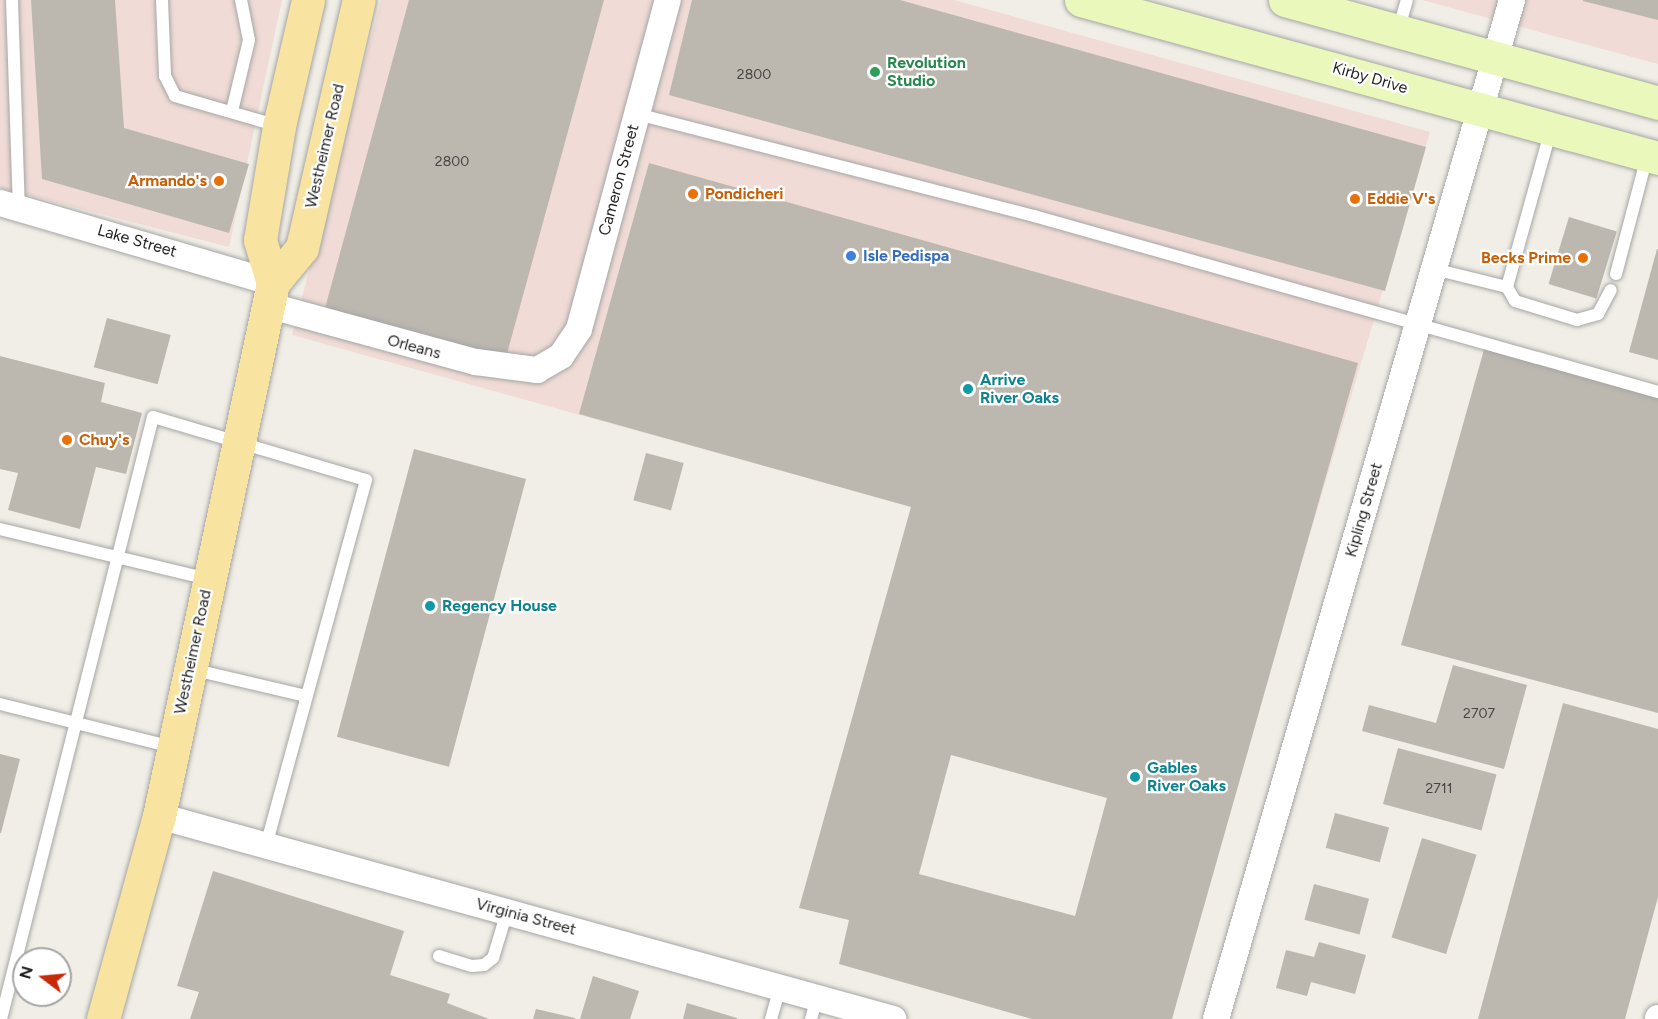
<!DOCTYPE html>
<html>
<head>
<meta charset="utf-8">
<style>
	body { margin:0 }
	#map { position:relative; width:1658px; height:1019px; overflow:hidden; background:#f0eee6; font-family:Figtree,sans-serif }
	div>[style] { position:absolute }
	.commercial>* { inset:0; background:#f0dbd6 }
	.building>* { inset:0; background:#bcb7af; transform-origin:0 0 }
	.roads { filter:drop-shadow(0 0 2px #a6a6a6) drop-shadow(0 0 2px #a6a6a6) }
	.lane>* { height:12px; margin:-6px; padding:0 6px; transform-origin:6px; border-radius:6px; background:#fff }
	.street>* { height:26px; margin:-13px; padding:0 13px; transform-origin:13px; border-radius:13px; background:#fff }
	.secondary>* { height:33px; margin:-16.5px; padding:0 16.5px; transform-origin:16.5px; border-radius:16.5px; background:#eaf8bc }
	.primary>* { height:33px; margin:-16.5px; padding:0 16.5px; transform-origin:16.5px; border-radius:16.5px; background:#f9e3a1 }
	.dots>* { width:16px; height:16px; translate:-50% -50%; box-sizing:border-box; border:3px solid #fff; border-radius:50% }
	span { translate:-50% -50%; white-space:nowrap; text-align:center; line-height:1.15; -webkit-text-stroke:4.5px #fff; paint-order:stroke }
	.number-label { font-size:14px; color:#464543 }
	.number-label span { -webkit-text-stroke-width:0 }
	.leisure-label { font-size:16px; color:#27864d; font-weight:700 }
	.left { translate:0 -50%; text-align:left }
	.street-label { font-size:16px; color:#1f1f1f }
	.food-label { font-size:16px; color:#c56008; font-weight:700 }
	.right { translate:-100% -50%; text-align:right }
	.shop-label { font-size:16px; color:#366cbe; font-weight:700 }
	.culture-label { font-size:16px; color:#0d838f; font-weight:700 }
	.north { position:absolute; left:12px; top:947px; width:60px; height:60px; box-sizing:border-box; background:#fff; border:2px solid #a5a5a5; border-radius:50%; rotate:286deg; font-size:16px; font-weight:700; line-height:24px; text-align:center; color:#1f1f1f }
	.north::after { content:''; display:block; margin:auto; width:21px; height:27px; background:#c82906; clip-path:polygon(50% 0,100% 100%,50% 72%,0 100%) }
</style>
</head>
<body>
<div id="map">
	<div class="commercial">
		<i style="clip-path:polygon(0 0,282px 0,229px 247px,0 188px)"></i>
		<i style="clip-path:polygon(381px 0,954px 0,1430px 132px,1287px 611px,292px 335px)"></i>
		<i style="clip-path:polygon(1422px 0,1658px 0,1658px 64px)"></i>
	</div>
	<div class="building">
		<i style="clip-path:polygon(31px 0,115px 0,124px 128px,249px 164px,229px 233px,42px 179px)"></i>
		<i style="clip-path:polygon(409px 0,604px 0,505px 361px,324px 312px)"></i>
		<i style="clip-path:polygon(692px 0,900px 0,1426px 147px,1385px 291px,669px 95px)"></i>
		<i style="clip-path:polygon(1658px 0,1658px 20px,1583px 1px,1583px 0)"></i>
		<i style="clip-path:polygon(evenodd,649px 163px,1358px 363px,1172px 1019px,1032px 1019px,839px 964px,849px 920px,799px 908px,911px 507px,579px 414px,649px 163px,951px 755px,1107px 798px,1075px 916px,919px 874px,951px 755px)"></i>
		<i style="left:1569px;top:217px;width:50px;height:70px;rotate:17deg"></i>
		<i style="clip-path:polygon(1657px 249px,1658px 249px,1658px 360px,1629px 352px)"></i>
		<i style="left:107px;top:318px;width:66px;height:51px;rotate:15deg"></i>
		<i style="clip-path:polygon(1485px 346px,1658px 396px,1658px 713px,1401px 645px)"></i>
		<i style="clip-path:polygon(0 356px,105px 383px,101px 402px,142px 413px,126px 474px,96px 467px,80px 529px,8px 510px,18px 473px,0 469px)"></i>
		<i style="left:414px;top:449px;width:116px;height:298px;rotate:15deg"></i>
		<i style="left:646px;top:453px;width:39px;height:49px;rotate:15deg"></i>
		<i style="clip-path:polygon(1453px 665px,1527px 685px,1504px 769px,1362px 731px,1369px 705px,1436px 723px)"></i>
		<i style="clip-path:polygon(1563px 703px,1658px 729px,1658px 897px,1625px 1019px,1478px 1019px)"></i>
		<i style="left:1398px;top:748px;width:102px;height:58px;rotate:15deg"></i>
		<i style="clip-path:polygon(0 754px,20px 759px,1px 833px,0 833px)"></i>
		<i style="left:1335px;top:813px;width:56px;height:36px;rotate:15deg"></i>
		<i style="left:1422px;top:838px;width:57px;height:104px;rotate:17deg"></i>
		<i style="clip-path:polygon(213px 871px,404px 931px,390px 975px,450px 994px,447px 1003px,489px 1019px,190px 1019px,199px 992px,177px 986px)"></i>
		<i style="left:1314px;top:884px;width:57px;height:37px;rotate:15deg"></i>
		<i style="clip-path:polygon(1319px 942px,1366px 955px,1355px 994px,1311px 982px,1307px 996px,1276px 988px,1286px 950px,1314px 957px)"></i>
		<i style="clip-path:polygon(593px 976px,639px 991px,630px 1019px,580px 1019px)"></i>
		<i style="clip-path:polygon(687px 1003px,737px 1018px,737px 1019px,683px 1019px)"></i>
		<i style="clip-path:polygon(536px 1009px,575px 1018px,575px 1019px,533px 1019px)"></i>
	</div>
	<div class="roads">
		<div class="lane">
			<i style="left:12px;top:0;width:207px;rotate:88.1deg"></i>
			<i style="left:162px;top:0;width:76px;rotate:87.7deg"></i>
			<i style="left:165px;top:76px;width:22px;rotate:63deg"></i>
			<i style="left:175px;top:96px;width:107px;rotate:16.2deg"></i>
			<i style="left:1398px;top:31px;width:32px;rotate:-74deg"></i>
			<i style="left:232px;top:111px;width:73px;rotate:-76.5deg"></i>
			<i style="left:249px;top:40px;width:41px;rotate:-101.3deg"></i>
			<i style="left:637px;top:114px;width:410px;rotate:14.4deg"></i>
			<i style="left:1034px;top:216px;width:648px;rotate:15.75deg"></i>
			<i style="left:1434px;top:269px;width:75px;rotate:13.9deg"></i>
			<i style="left:1507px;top:287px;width:164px;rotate:-74.4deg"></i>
			<i style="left:1616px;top:274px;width:121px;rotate:-75.2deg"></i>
			<i style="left:1507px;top:287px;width:16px;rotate:60deg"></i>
			<i style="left:1515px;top:301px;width:65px;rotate:17deg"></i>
			<i style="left:1577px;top:320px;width:22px;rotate:-16deg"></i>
			<i style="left:1598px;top:314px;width:27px;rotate:-62deg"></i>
			<i style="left:0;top:529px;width:214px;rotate:13.5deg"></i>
			<i style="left:191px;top:669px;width:118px;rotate:13.2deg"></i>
			<i style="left:0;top:704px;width:178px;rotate:14deg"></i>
			<i style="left:439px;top:956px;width:34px;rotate:17deg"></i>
			<i style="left:472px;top:966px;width:12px;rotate:-5deg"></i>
			<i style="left:484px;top:965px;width:11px;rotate:-38deg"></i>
			<i style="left:493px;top:958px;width:48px;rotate:-73.1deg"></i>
			<i style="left:1px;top:1019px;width:621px;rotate:-75.83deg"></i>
			<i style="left:153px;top:417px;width:222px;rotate:16.5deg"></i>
			<i style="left:366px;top:480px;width:379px;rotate:105.3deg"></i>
			<i style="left:771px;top:1019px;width:32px;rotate:-74deg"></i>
			<i style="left:811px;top:1019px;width:22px;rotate:-74deg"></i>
		</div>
		<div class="street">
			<i style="left:0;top:203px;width:284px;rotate:16.3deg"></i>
			<i style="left:267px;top:305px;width:217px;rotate:15.3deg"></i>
			<i style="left:476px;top:362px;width:62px;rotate:7.5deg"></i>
			<i style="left:537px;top:370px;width:28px;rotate:-30deg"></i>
			<i style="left:561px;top:356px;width:32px;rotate:-56deg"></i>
			<i style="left:579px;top:329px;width:341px;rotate:-74.9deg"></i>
			<i style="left:159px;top:816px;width:762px;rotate:15.46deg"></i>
			<i style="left:1216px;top:1019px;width:1061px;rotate:-73.8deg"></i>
			<i style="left:1658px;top:1019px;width:1px;rotate:-90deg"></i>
		</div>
		<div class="secondary">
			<i style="left:1081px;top:0;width:598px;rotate:15.31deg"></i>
			<i style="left:1285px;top:0;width:387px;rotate:15.4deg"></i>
		</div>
		<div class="primary">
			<i style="left:273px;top:283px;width:45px;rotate:-106.8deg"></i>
			<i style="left:260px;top:240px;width:116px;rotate:-80.5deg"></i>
			<i style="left:279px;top:126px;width:129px;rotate:-77deg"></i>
			<i style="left:103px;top:1019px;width:211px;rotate:-74.6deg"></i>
			<i style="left:159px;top:816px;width:545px;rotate:-77.93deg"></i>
			<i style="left:273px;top:283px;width:45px;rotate:-50.4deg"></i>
			<i style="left:302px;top:248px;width:254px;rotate:-77.1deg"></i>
		</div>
	</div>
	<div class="dots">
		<i style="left:875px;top:72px;background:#2e9e5b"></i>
		<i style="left:219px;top:181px;background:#e8710a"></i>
		<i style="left:693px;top:194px;background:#e8710a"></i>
		<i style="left:1355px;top:199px;background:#e8710a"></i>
		<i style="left:851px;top:256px;background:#3f7fe0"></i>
		<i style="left:1583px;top:258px;background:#e8710a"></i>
		<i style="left:968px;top:389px;background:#0f9aa8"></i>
		<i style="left:67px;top:440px;background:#e8710a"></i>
		<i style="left:430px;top:606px;background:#0f9aa8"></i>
		<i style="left:1135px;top:777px;background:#0f9aa8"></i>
	</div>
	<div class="number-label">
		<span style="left:754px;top:75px">2800</span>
		<span style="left:452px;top:162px">2800</span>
		<span style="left:1479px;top:714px">2707</span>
		<span style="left:1439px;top:789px">2711</span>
	</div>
	<div class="leisure-label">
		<span class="left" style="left:887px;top:72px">Revolution<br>Studio</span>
	</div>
	<div class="street-label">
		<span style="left:1370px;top:78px;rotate:16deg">Kirby Drive</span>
		<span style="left:325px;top:146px;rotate:-77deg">Westheimer Road</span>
		<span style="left:619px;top:180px;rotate:-75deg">Cameron Street</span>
		<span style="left:137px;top:241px;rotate:16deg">Lake Street</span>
		<span style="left:414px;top:347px;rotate:15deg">Orleans</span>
		<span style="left:1364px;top:510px;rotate:-74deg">Kipling Street</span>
		<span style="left:193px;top:652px;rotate:-78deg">Westheimer Road</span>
		<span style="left:526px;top:917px;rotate:15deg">Virginia Street</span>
	</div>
	<div class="food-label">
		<span class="right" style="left:207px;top:181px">Armando's</span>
		<span class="left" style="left:705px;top:194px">Pondicheri</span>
		<span class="left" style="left:1367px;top:199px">Eddie V's</span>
		<span class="right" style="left:1571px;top:258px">Becks Prime</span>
		<span class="left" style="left:79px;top:440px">Chuy's</span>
	</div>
	<div class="shop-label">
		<span class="left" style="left:863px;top:256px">Isle Pedispa</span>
	</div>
	<div class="culture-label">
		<span class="left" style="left:980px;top:389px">Arrive<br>River Oaks</span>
		<span class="left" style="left:442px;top:606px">Regency House</span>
		<span class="left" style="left:1147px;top:777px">Gables<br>River Oaks</span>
	</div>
	<div class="north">N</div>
</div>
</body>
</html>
